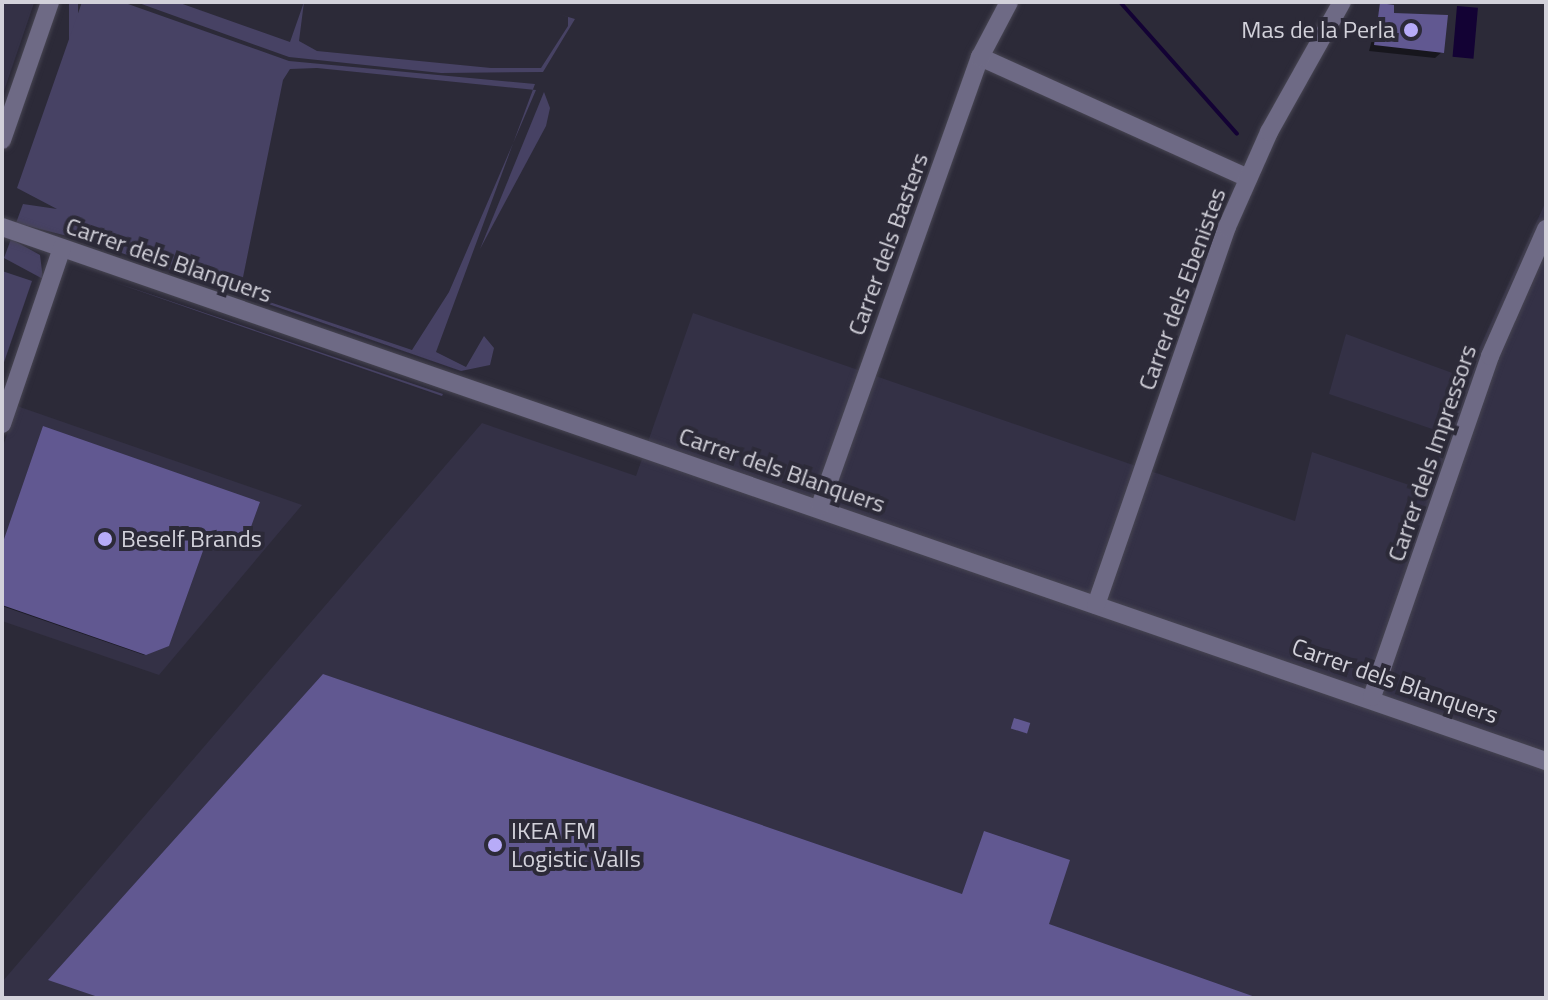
<!DOCTYPE html>
<html>
<head>
<meta charset="utf-8">
<style>
	body { margin:0 }
	#map { position:relative; width:1548px; height:1000px; overflow:hidden; background:#2c2a38; font-family:"Titillium Web",sans-serif }
	div>[style] { position:absolute }
	.built>* { inset:0; background:#343146 }
	.green>* { inset:0; background:#474264; transform-origin:0 0 }
	.water>* { inset:0; background:#130234; transform-origin:0 0 }
	.shadow>* { inset:0; background:#0007 }
	.stream>* { height:4px; margin:-2px; padding:0 2px; transform-origin:2px; border-radius:2px; background:#130234 }
	.building>* { inset:0; background:#615891; transform-origin:0 0 }
	.roads { filter:drop-shadow(0 0 2px #474552) drop-shadow(0 0 2px #474552) }
	.minor>* { height:18px; margin:-9px; padding:0 9px; transform-origin:9px; border-radius:9px; background:#6e6a85 }
	.dots>* { width:22px; height:22px; translate:-50% -50%; box-sizing:border-box; border:4px solid #2c2a38; border-radius:50% }
	span { translate:-50% -50%; white-space:nowrap; text-align:center; line-height:1.15; -webkit-text-stroke:8px #2c2a38; paint-order:stroke }
	.poi-label { font-size:24px; color:#d2d1da }
	.right { translate:-100% -50%; text-align:right }
	.left { translate:0 -50%; text-align:left }
	.street-label { font-size:24px; color:#d2d1da }
	.frame { position:absolute; inset:0; border:4px solid #d2d1da; pointer-events:none }
</style>
</head>
<body>
<div id="map">
	<div class="built">
		<i style="clip-path:polygon(2px 2px,34px 3px,2px 97px)"></i>
		<i style="clip-path:polygon(1546px 201px,1546px 998px,2px 998px,2px 982px,482px 423px,636px 476px,693px 313px,1295px 521px,1312px 452px,1427px 491px,1447px 434px,1329px 394px,1346px 334px,1466px 378px)"></i>
		<i style="clip-path:polygon(17px 406px,302px 505px,159px 675px,2px 621px,2px 449px)"></i>
	</div>
	<div class="green">
		<i style="left:69px;top:2px;width:9px;height:195px"></i>
		<i style="clip-path:polygon(evenodd,82px 2px,128px 4px,289px 61px,535px 84px,436px 352px,466px 367px,484px 336px,494px 348px,490px 365px,461px 371px,87px 241px,16px 223px,23px 204px,57px 209px,17px 188px,82px 2px,317px 68px,536px 90px,449px 292px,412px 350px,240px 292px,283px 80px,290px 69px,317px 68px)"></i>
		<i style="clip-path:polygon(136px 2px,177px 2px,290px 42px,304px 2px,299px 41px,317px 51px,491px 68px,541px 68px,568px 26px,568px 17px,555px 13px,575px 19px,543px 72px,441px 73px,289px 57px)"></i>
		<i style="clip-path:polygon(544px 92px,550px 108px,546px 126px,480px 249px)"></i>
		<i style="clip-path:polygon(11px 239px,40px 255px,43px 279px,4px 258px)"></i>
		<i style="clip-path:polygon(2px 271px,32px 281px,2px 368px)"></i>
		<i style="clip-path:polygon(111px 281px,443px 394px,442px 396px)"></i>
	</div>
	<div class="water">
		<i style="left:1457px;top:6px;width:21px;height:51px;rotate:5deg"></i>
	</div>
	<div class="shadow">
		<i style="clip-path:polygon(1381px 5px,1392px 15px,1442px 52px,1435px 58px,1369px 51px)"></i>
		<i style="clip-path:polygon(43px 430px,243px 545px,207px 533px,166px 646px,144px 655px,2px 606px,2px 548px)"></i>
	</div>
	<div class="stream">
		<i style="left:1120px;top:2px;width:176px;rotate:48.4deg"></i>
	</div>
	<div class="building">
		<i style="clip-path:polygon(1380px 3px,1394px 5px,1394px 13px,1448px 15px,1444px 53px,1374px 45px)"></i>
		<i style="clip-path:polygon(43px 426px,260px 502px,244px 546px,209px 534px,169px 646px,146px 655px,2px 605px,2px 545px)"></i>
		<i style="clip-path:polygon(323px 674px,962px 894px,984px 831px,1070px 860px,1049px 924px,1258px 998px,101px 998px,48px 980px)"></i>
		<i style="left:1014px;top:718px;width:17px;height:11px;rotate:17deg"></i>
	</div>
	<div class="roads">
		<div class="minor">
			<i style="left:980px;top:57px;width:294px;rotate:24.3deg"></i>
			<i style="left:2px;top:140px;width:146px;rotate:-70.8deg"></i>
			<i style="left:2px;top:227px;width:1634px;rotate:19.08deg"></i>
			<i style="left:2px;top:424px;width:186px;rotate:-71.2deg"></i>
			<i style="left:820px;top:506px;width:477px;rotate:-70.4deg"></i>
			<i style="left:980px;top:57px;width:62px;rotate:-62.2deg"></i>
			<i style="left:1096px;top:605px;width:400px;rotate:-70.9deg"></i>
			<i style="left:1227px;top:227px;width:104px;rotate:-66.1deg"></i>
			<i style="left:1269px;top:132px;width:149px;rotate:-60.7deg"></i>
			<i style="left:1372px;top:697px;width:361px;rotate:-70.9deg"></i>
			<i style="left:1490px;top:356px;width:139px;rotate:-66.2deg"></i>
		</div>
	</div>
	<div class="dots">
		<i style="left:1411px;top:30px;background:#b7abf8"></i>
		<i style="left:105px;top:539px;background:#b7abf8"></i>
		<i style="left:495px;top:845px;background:#b7abf8"></i>
	</div>
	<div class="poi-label">
		<span class="right" style="left:1395px;top:30px">Mas de la Perla</span>
		<span class="left" style="left:121px;top:539px">Beself Brands</span>
		<span class="left" style="left:511px;top:845px">IKEA FM<br>Logistic Valls</span>
	</div>
	<div class="street-label">
		<span style="left:888px;top:244px;rotate:-70deg">Carrer dels Basters</span>
		<span style="left:169px;top:260px;rotate:19deg">Carrer dels Blanquers</span>
		<span style="left:1182px;top:289px;rotate:-70deg">Carrer dels Ebenistes</span>
		<span style="left:1432px;top:453px;rotate:-71deg">Carrer dels Impressors</span>
		<span style="left:782px;top:470px;rotate:19deg">Carrer dels Blanquers</span>
		<span style="left:1395px;top:681px;rotate:19deg">Carrer dels Blanquers</span>
	</div>
	<div class="frame"></div>
</div>
</body>
</html>
